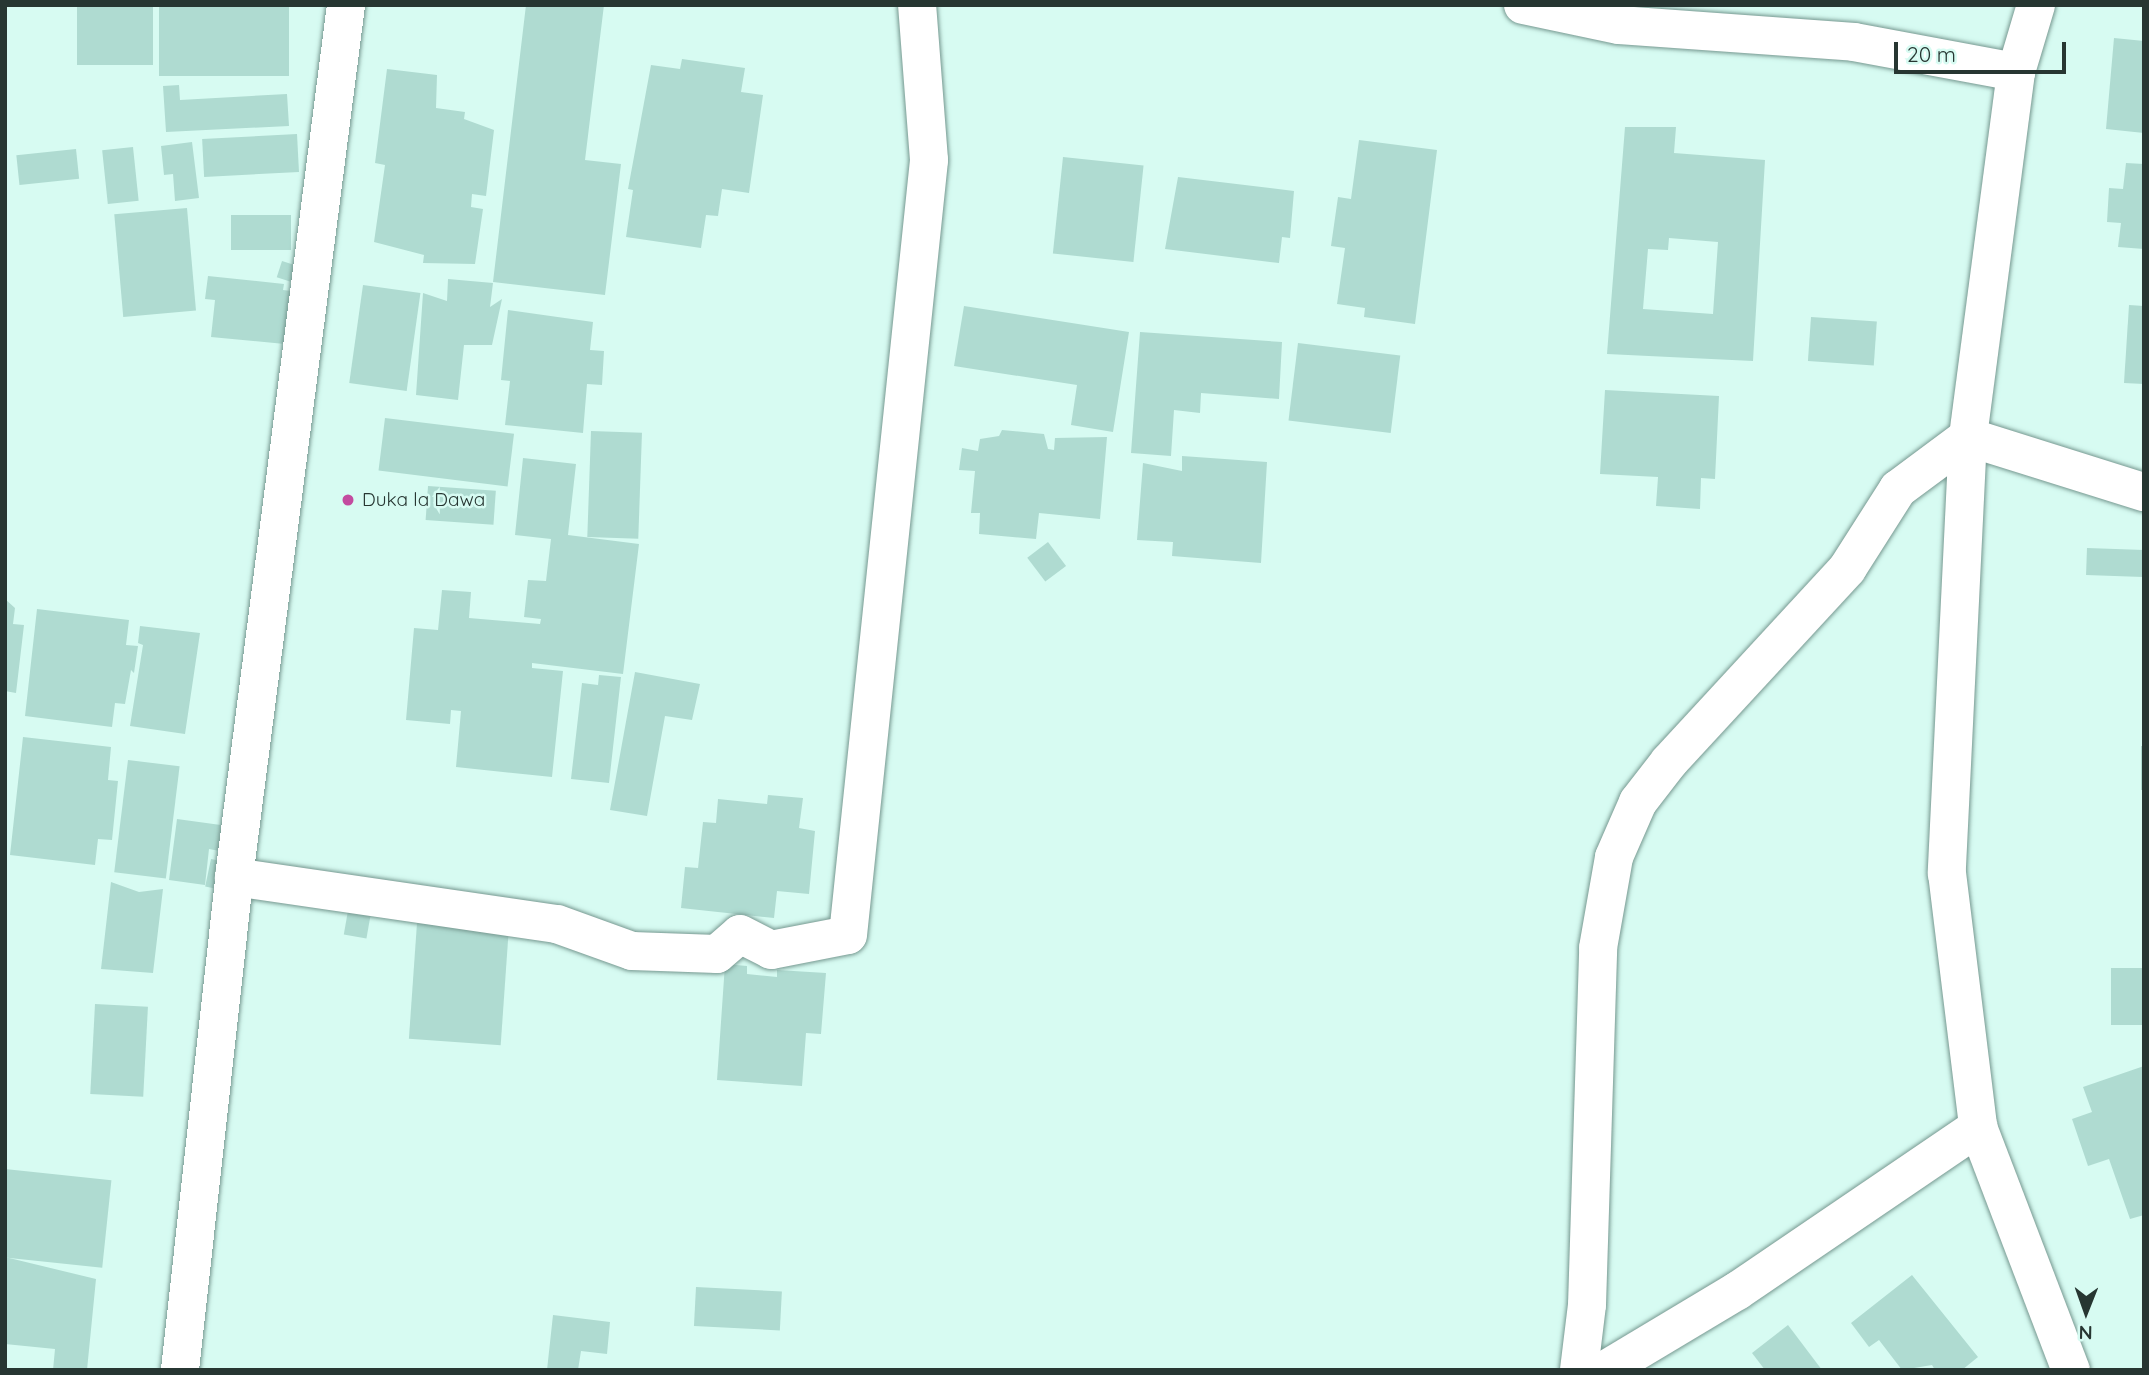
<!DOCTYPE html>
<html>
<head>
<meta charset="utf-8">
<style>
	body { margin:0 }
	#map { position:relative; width:2149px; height:1375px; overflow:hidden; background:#d7fbf2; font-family:Quicksand,sans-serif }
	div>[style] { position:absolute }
	.building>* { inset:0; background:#afdbd1; transform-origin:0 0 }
	.roads { filter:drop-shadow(0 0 2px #769890) drop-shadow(0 0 2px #769890) }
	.minor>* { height:38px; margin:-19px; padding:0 19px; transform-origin:19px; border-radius:19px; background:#fff }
	.dots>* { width:19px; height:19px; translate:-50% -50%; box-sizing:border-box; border:4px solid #d7fbf2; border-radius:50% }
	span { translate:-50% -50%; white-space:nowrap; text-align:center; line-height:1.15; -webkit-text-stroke:5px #d7fbf2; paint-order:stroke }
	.poi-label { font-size:19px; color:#273632 }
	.left { translate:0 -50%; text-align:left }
	.frame { position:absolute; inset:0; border:7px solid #273632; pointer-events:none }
	.north { position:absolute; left:2051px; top:1277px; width:70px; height:70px; -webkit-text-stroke:5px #d7fbf2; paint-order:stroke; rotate:181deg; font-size:19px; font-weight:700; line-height:28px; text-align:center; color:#273632 }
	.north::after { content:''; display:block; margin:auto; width:24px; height:32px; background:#273632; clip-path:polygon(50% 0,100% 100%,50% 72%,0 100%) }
	.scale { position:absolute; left:1894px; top:42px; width:172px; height:32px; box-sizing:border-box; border:4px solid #273632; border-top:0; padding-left:9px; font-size:21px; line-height:24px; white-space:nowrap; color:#273632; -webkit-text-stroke:5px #d7fbf2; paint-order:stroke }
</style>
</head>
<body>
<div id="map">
	<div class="building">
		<i style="left:77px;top:5px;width:76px;height:60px"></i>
		<i style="left:159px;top:5px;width:130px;height:71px"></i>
		<i style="clip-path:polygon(526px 5px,604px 5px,585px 160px,621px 164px,605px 295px,493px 282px)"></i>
		<i style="clip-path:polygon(2114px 38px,2144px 41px,2144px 133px,2106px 129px)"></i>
		<i style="clip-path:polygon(682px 59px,745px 68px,741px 92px,763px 95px,749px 193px,722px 189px,718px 216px,706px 215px,701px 248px,626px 237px,633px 190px,628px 189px,651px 65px,680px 69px)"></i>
		<i style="clip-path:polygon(387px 69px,437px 75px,436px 108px,465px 112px,464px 119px,494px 130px,486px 196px,472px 194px,471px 207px,483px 209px,475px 264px,423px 263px,424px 255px,374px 242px,385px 165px,375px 163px)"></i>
		<i style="clip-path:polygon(179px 85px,180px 100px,287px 94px,289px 126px,166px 132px,163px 86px)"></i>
		<i style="clip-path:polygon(evenodd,1625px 127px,1676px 127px,1674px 153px,1765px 160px,1753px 361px,1607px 354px,1625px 127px,1669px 238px,1718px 242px,1713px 314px,1643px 309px,1648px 249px,1668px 250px,1669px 238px)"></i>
		<i style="left:297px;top:134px;width:38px;height:95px;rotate:87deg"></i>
		<i style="clip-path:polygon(1359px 140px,1437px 150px,1415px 324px,1364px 317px,1365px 308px,1337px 304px,1345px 248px,1331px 246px,1338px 197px,1351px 199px)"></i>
		<i style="clip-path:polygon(192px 142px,199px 198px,175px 201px,173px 174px,164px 175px,161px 146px)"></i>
		<i style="left:133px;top:147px;width:54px;height:31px;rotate:84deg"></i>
		<i style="left:76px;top:149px;width:30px;height:60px;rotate:84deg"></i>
		<i style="left:1063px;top:157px;width:81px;height:97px;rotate:6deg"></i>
		<i style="clip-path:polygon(2126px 163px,2144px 164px,2144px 249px,2118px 247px,2121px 223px,2107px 222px,2109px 188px,2123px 189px)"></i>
		<i style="clip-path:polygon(1178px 177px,1294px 191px,1290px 238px,1282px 237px,1279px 263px,1165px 249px)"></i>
		<i style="left:187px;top:208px;width:103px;height:73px;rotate:85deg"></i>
		<i style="left:291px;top:215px;width:35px;height:60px;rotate:90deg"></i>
		<i style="left:282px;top:261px;width:22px;height:17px;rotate:18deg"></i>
		<i style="clip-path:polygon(208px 276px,284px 284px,283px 290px,300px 292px,295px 345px,211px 337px,215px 300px,205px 299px)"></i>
		<i style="clip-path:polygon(448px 279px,493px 283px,490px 307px,502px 299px,492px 345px,464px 345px,458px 400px,416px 395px,423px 293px,447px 301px)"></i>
		<i style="left:363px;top:285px;width:58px;height:99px;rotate:8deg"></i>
		<i style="clip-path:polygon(2129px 305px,2144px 306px,2144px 384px,2124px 383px)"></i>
		<i style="clip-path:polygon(964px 306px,1129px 332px,1113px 432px,1071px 425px,1077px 385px,954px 366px)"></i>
		<i style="clip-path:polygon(508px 310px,593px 322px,590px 350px,604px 351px,602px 385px,587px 384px,583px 433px,505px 425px,510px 381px,501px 380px)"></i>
		<i style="left:1811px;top:317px;width:66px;height:44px;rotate:4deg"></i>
		<i style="clip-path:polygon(1140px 332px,1282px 342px,1279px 399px,1201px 393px,1200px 413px,1174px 410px,1171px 456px,1131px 453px)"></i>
		<i style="left:1298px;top:343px;width:103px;height:78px;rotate:7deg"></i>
		<i style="clip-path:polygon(1605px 390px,1719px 396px,1715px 479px,1701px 478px,1700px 509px,1656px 506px,1658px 477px,1600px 474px)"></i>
		<i style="left:385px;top:418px;width:130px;height:53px;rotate:7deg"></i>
		<i style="clip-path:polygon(1002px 430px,1044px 434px,1048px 449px,1054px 450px,1055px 438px,1107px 437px,1100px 519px,1039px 513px,1036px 539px,979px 534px,980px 513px,971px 513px,975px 471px,959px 470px,962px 448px,978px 451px,980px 439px,999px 436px)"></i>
		<i style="left:591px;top:431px;width:51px;height:106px;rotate:2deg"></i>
		<i style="clip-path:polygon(1182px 456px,1267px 462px,1261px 563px,1172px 556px,1173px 542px,1137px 540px,1143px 463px,1182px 471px)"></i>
		<i style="clip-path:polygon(523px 458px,576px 464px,568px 535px,639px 544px,623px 674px,532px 663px,532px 668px,563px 671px,552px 777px,456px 767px,461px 711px,451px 710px,450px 724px,406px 720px,414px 628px,438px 630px,442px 590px,471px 592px,469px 618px,540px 624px,541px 619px,524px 617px,528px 580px,546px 581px,551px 539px,515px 535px)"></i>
		<i style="left:428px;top:486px;width:68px;height:34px;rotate:4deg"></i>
		<i style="left:1048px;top:542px;width:30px;height:26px;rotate:53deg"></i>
		<i style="left:2087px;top:548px;width:57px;height:27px;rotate:2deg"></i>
		<i style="clip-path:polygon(5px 599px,15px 608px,13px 624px,24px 625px,16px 693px,5px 691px)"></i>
		<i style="clip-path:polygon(37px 609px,129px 620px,126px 645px,138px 646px,134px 673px,131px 670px,125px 704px,115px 703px,112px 727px,25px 716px)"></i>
		<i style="clip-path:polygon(140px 626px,200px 633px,185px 734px,130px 726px,143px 645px,138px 643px)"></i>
		<i style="clip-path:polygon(635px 672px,700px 684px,692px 720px,665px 716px,647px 816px,610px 810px)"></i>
		<i style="clip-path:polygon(599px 675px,621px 677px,609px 783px,571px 779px,582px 683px,598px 685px)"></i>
		<i style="clip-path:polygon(23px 737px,111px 747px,108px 780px,118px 781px,112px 840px,98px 839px,95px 865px,10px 855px)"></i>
		<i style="left:2144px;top:746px;width:44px;height:3px;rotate:90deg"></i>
		<i style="left:128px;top:760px;width:52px;height:113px;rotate:7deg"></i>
		<i style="clip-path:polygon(768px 795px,803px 798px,799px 828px,815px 831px,809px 894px,777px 891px,774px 918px,681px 908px,685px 867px,698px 868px,703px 822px,716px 823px,718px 799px,767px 804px)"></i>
		<i style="clip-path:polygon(177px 819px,228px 826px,225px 852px,209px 849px,205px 885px,169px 880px)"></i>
		<i style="left:211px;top:859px;width:25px;height:28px;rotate:12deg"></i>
		<i style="clip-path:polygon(111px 882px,139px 892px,163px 889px,153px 973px,101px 969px)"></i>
		<i style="left:349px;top:905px;width:23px;height:30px;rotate:10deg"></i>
		<i style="left:417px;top:923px;width:92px;height:116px;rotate:4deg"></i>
		<i style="clip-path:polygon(725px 964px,747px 966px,747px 974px,777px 977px,777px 970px,826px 973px,821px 1034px,806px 1033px,802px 1086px,717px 1080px)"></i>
		<i style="left:2144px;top:968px;width:57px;height:33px;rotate:90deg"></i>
		<i style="left:95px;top:1004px;width:53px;height:90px;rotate:3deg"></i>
		<i style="clip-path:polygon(2144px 1066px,2144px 1215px,2130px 1219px,2109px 1159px,2088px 1166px,2072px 1119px,2092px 1112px,2083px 1087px)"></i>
		<i style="left:5px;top:1169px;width:107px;height:88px;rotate:6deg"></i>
		<i style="clip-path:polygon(5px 1257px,96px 1279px,87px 1370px,53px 1370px,55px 1349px,5px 1344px)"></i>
		<i style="clip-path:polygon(1912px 1275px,1978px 1357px,1962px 1370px,1935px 1370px,1932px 1365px,1902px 1370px,1879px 1340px,1869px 1347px,1851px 1323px)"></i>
		<i style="left:696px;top:1287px;width:86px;height:39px;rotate:3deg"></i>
		<i style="clip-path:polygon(553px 1315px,610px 1322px,607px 1354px,581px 1351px,578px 1370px,547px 1370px)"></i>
		<i style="clip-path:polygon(1788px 1325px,1822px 1370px,1765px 1370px,1752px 1353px)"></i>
	</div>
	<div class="roads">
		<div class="minor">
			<i style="left:1523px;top:5px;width:98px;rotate:11.8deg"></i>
			<i style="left:1619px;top:25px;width:236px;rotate:4.1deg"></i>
			<i style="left:1854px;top:42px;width:165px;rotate:10.5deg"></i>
			<i style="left:2036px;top:5px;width:70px;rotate:106.6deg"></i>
			<i style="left:2016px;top:72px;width:368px;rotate:97.5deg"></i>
			<i style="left:1968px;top:437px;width:437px;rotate:92.8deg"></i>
			<i style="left:1947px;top:873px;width:256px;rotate:83deg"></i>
			<i style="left:1978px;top:1127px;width:260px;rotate:69.1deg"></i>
			<i style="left:234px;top:877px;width:326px;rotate:8.3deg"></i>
			<i style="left:557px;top:924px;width:80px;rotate:19.8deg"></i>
			<i style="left:632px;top:951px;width:85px;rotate:2deg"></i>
			<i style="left:717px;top:954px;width:30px;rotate:-41deg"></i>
			<i style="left:740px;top:934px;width:35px;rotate:27deg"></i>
			<i style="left:771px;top:950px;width:78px;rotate:-11deg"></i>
			<i style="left:848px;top:935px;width:779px;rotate:-84.03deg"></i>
			<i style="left:929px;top:160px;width:155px;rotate:-94.4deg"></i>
			<i style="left:180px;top:1370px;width:496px;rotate:-83.7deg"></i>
			<i style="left:234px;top:877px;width:879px;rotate:-82.68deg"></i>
			<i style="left:1579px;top:1370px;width:65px;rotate:-83deg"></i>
			<i style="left:1587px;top:1305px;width:357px;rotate:-88.2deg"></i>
			<i style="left:1598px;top:948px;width:92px;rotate:-80deg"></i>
			<i style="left:1614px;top:857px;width:60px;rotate:-66.4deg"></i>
			<i style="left:1638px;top:802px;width:51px;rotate:-52.2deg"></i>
			<i style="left:1669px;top:762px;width:263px;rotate:-47.3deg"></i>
			<i style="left:1847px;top:569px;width:95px;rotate:-57.5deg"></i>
			<i style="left:1898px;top:489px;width:87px;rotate:-36.6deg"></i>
			<i style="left:1968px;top:437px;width:184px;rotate:17.4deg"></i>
			<i style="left:1605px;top:1370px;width:154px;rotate:-30.9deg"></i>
			<i style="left:1737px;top:1291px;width:292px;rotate:-34.2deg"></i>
		</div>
	</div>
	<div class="dots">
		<i style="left:348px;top:500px;background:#c34b9f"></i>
	</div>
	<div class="poi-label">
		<span class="left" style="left:362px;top:500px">Duka la Dawa</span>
	</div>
	<div class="frame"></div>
	<div class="north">N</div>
	<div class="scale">20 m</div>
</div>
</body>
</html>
